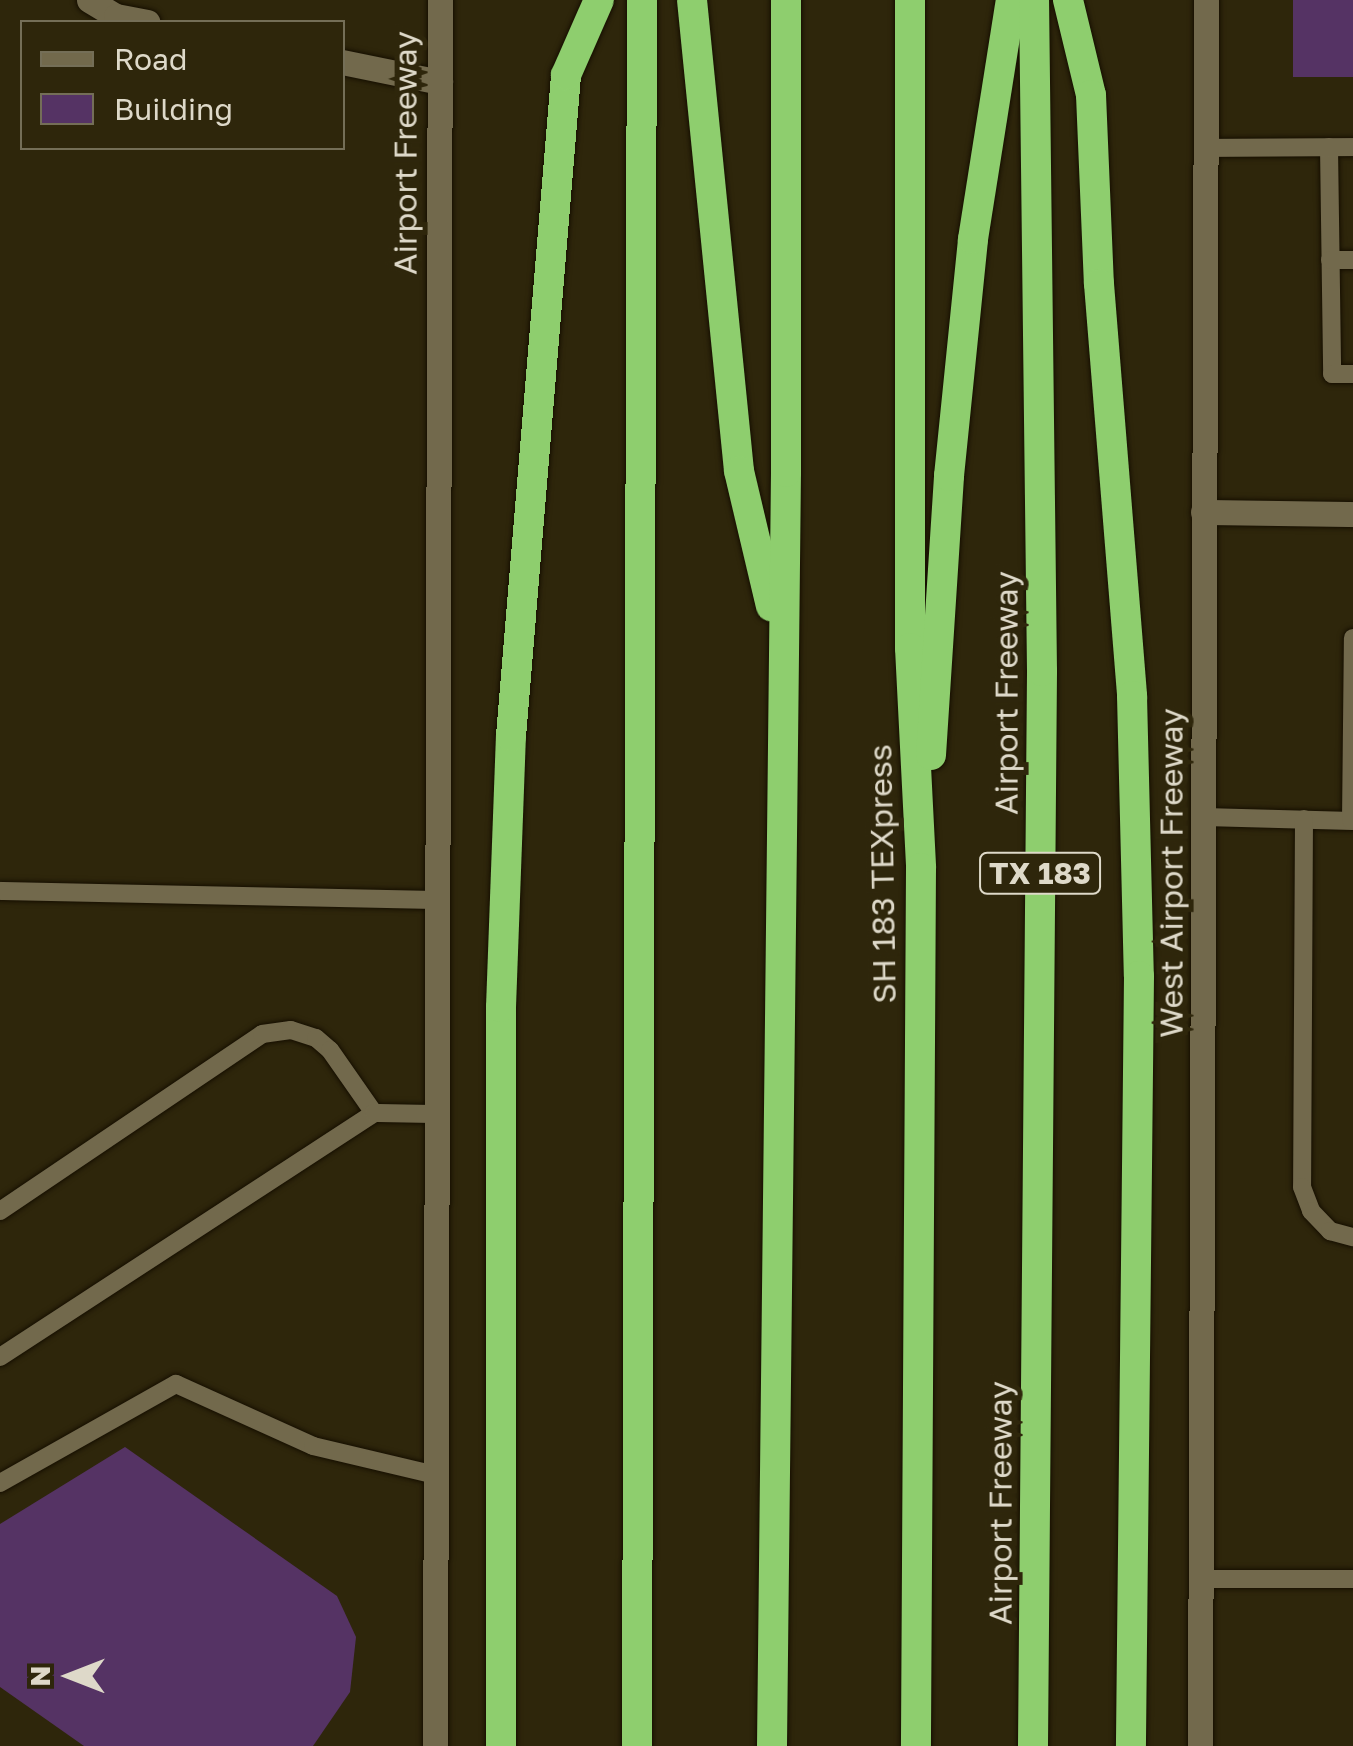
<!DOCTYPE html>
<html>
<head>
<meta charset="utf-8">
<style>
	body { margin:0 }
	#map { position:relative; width:1353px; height:1746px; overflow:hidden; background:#2e260b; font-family:"Golos Text",sans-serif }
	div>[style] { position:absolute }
	.building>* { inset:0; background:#553364; transform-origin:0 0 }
	.roads { filter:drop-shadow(0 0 2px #160f00) drop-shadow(0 0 2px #160f00) }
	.service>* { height:18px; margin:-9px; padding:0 9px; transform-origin:9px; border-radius:9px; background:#72694c }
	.tertiary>* { height:25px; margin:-12.5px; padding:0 12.5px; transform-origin:12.5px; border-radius:12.5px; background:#72694c }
	.secondary>* { height:25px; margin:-12.5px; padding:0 12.5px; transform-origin:12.5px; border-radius:12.5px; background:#72694c }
	.motorway>* { height:30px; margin:-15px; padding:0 15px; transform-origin:15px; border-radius:15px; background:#8ece6e }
	span { translate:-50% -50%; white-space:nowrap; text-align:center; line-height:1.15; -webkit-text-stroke:10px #2e260b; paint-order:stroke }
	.shield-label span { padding:2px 8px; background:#2e260b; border:2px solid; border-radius:8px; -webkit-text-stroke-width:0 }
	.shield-label { font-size:30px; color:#ded9c9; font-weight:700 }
	.street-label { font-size:32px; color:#ded9c9 }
	.legend { position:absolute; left:20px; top:20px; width:325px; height:130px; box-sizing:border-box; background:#2e260b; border:2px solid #746e57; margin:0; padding:12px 18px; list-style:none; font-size:30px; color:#ded9c9 }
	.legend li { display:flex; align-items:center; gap:20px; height:50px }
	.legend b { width:50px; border:2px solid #746e57 }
	.north { position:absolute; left:20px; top:1626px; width:100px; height:100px; -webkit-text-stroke:8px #2e260b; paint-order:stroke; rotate:270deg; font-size:28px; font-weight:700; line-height:40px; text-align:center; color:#ded9c9 }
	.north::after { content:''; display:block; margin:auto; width:35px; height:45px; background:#ded9c9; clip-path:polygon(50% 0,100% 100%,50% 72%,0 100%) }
</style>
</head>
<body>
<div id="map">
	<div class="building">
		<i style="left:1293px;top:0;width:60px;height:77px"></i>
		<i style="clip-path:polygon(125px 1447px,337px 1596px,356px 1637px,350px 1692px,313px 1746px,84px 1746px,0 1687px,0 1524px)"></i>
	</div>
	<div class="roads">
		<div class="service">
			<i style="left:1329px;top:147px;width:227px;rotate:89.2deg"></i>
			<i style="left:1332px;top:374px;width:21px"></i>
			<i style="left:1205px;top:148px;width:148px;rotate:-0.4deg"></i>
			<i style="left:1330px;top:260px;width:23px"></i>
			<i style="left:1204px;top:817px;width:149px;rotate:1.5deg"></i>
			<i style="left:1304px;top:819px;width:368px;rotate:90.3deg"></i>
			<i style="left:1302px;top:1187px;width:26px;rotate:69deg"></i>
			<i style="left:1311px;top:1211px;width:28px;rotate:46deg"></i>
			<i style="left:1330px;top:1231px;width:24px;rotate:15deg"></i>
			<i style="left:1351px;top:820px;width:182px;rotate:-89.4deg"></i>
			<i style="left:0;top:891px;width:438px;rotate:1.2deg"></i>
			<i style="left:0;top:1211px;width:316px;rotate:-34deg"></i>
			<i style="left:262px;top:1034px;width:29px;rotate:-8deg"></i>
			<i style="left:291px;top:1030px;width:26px;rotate:18deg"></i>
			<i style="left:316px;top:1038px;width:18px;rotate:41deg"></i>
			<i style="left:330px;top:1050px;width:77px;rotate:55.1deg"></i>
			<i style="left:0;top:1357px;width:447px;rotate:-33.1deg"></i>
			<i style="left:374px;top:1113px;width:63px;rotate:0.9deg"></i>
			<i style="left:0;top:1483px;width:202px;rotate:-29.4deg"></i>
			<i style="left:176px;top:1384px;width:150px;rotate:24.3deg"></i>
			<i style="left:313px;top:1446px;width:126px;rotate:13.3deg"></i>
			<i style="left:1201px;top:1579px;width:152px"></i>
		</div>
		<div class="tertiary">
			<i style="left:89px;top:0;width:31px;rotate:31deg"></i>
			<i style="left:116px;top:16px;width:32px;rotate:11deg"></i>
			<i style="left:342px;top:62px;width:100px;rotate:11.5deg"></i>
			<i style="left:1203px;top:512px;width:150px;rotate:0.8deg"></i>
		</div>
		<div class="secondary">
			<i style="left:435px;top:1746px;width:1746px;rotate:-89.84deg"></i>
			<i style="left:1200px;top:1746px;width:1746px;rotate:-89.8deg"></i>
		</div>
		<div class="motorway">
			<i style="left:692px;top:0;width:473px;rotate:84.3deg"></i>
			<i style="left:739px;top:471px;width:139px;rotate:76.7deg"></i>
			<i style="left:910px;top:0;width:648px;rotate:90deg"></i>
			<i style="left:910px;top:648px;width:220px;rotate:87.1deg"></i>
			<i style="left:921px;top:868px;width:878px;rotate:90.33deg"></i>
			<i style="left:1068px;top:0;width:98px;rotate:76.4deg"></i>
			<i style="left:1091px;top:95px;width:189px;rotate:87.6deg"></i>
			<i style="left:1099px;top:284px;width:413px;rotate:85.4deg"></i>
			<i style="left:1132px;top:696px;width:280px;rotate:88.6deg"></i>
			<i style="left:1139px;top:976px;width:770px;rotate:90.6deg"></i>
			<i style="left:931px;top:755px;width:280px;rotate:-86.3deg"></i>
			<i style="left:949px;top:476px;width:238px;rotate:-84.2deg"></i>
			<i style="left:973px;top:239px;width:242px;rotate:-81deg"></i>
			<i style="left:501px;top:1746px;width:739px;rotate:-90deg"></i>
			<i style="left:501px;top:1007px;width:271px;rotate:-87.9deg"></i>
			<i style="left:511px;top:736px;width:663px;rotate:-85.24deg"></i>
			<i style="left:566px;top:75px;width:82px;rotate:-66.3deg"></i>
			<i style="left:637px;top:1746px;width:1746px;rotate:-89.84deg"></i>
			<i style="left:772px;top:1746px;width:1274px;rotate:-89.37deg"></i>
			<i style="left:786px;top:472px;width:472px;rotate:-90deg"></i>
			<i style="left:1033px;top:1746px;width:1075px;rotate:-89.52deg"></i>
			<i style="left:1042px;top:671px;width:671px;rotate:-90.68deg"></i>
		</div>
	</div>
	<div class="shield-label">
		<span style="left:1040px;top:873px">TX 183</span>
	</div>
	<div class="street-label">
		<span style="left:405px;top:153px;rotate:-90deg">Airport Freeway</span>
		<span style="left:1006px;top:693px;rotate:-90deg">Airport Freeway</span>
		<span style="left:1171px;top:873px;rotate:-90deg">West Airport Freeway</span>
		<span style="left:882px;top:874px;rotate:-91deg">SH 183 TEXpress</span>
		<span style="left:1000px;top:1503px;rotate:-90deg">Airport Freeway</span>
	</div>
	<ul class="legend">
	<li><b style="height:12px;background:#72694c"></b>Road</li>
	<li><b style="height:28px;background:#553364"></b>Building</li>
	</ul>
	<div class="north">N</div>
</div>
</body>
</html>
